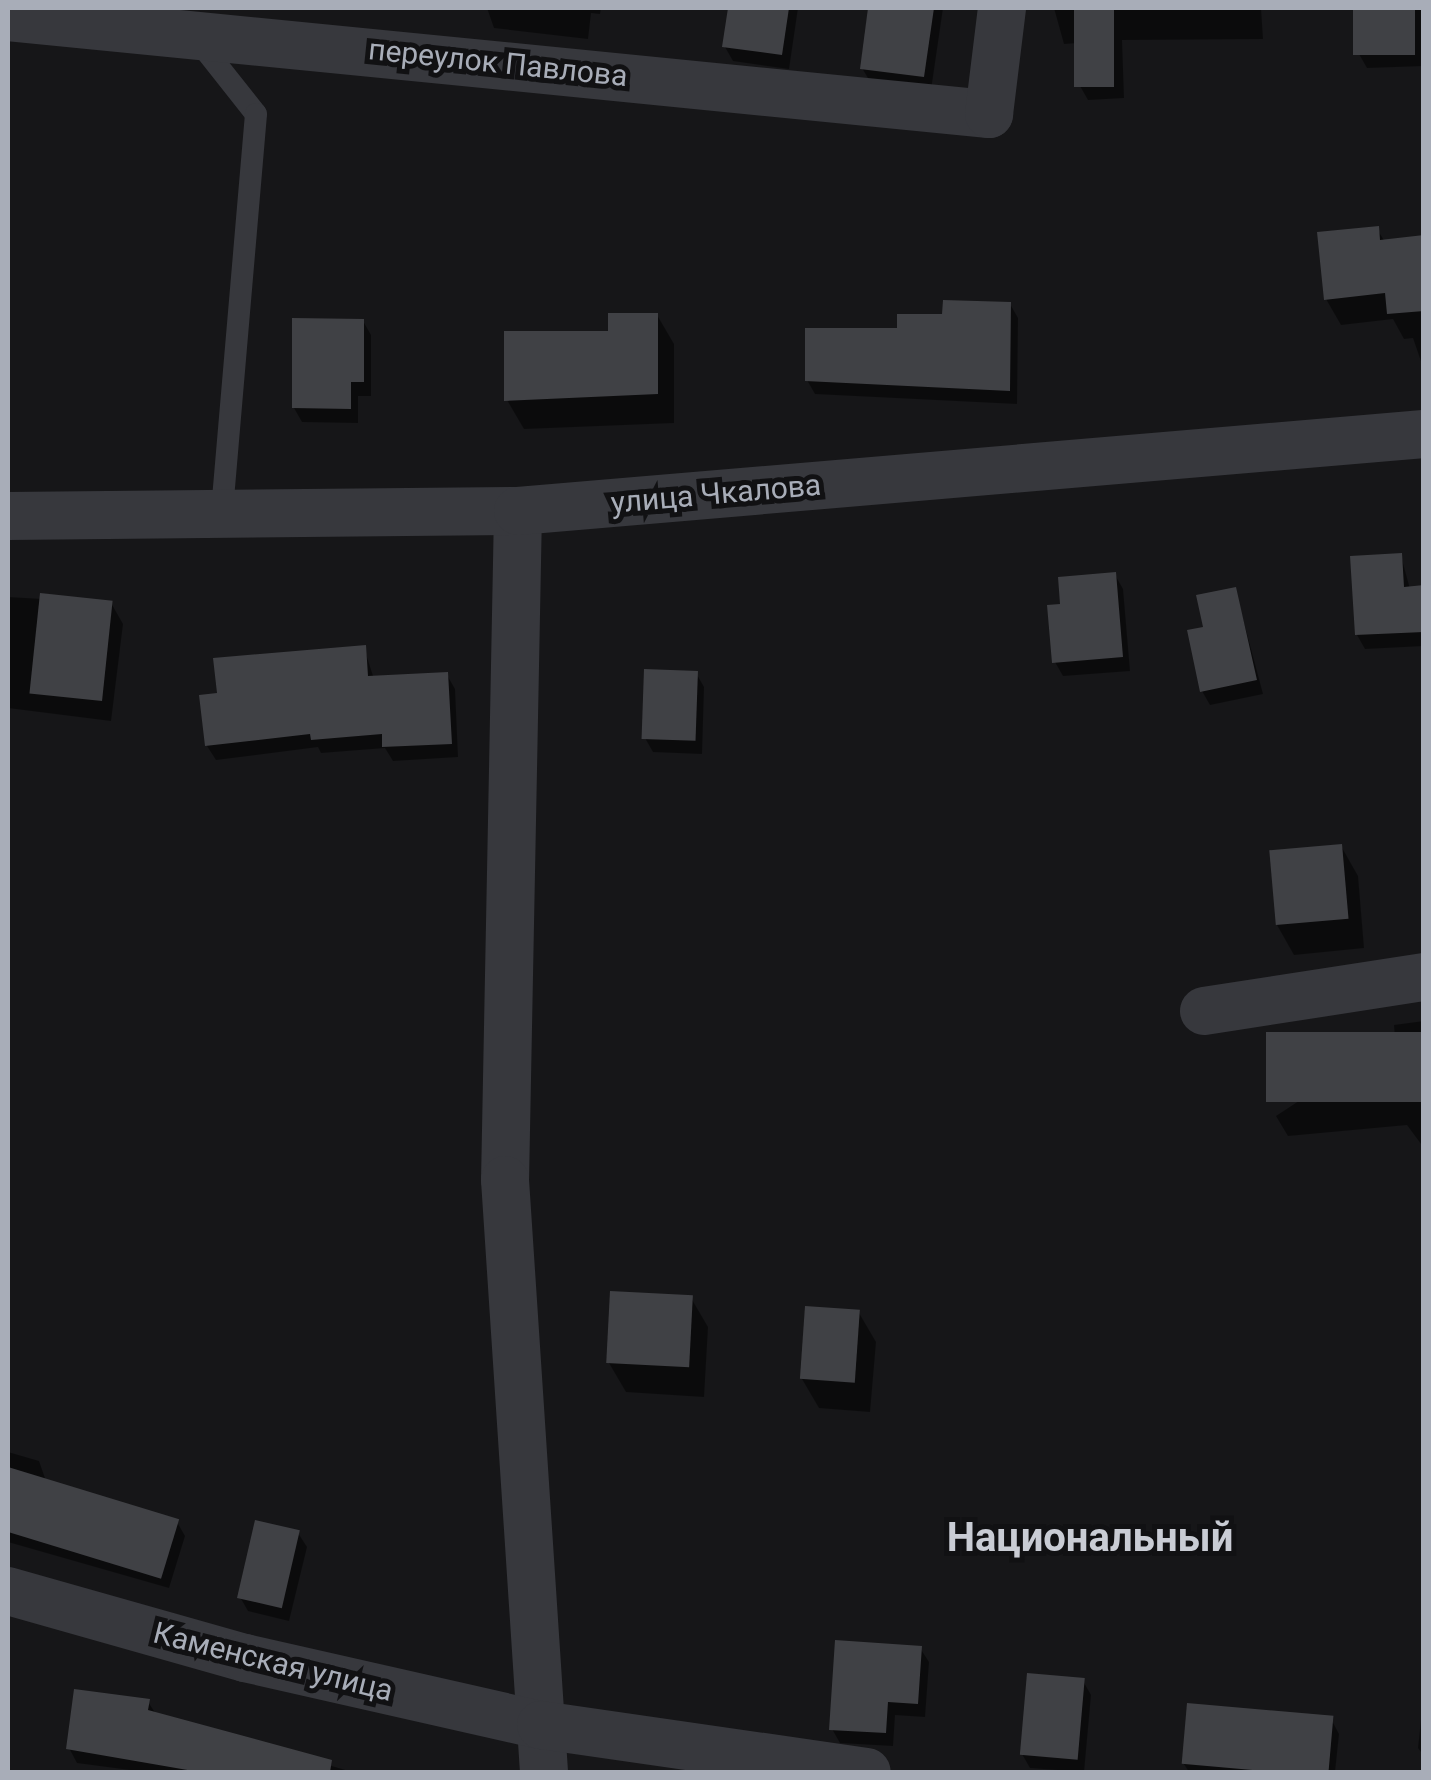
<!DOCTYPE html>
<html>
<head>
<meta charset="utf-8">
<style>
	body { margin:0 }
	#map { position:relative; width:1431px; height:1780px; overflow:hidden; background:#161618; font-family:Roboto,sans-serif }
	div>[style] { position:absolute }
	.shadow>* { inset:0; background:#0007 }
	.building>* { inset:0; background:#404145; transform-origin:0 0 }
	.lane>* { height:22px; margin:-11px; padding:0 11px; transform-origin:11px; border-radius:11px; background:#37383d }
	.street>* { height:48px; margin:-24px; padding:0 24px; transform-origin:24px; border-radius:24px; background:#37383d }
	span { translate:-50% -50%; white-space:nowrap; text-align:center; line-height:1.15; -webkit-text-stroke:10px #111113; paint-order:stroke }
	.street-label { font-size:30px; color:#a8adb8 }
	.district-label { font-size:40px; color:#c9ccd4; font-weight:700 }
	.frame { position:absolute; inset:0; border:10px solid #a8adb8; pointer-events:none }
</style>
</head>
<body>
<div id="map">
	<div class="shadow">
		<i style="clip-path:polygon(487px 8px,601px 8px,600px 14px,591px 13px,588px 39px,494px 28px)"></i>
		<i style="clip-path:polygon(730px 8px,798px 8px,789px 69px,733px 61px,725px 47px)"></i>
		<i style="clip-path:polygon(871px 8px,943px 8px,931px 90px,871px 83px,862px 68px)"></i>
		<i style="clip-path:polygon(1054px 8px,1261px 8px,1263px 39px,1122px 40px,1124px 98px,1088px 100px,1080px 86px,1078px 43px,1064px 44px)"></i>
		<i style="clip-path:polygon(1356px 8px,1424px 8px,1424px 66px,1367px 68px,1359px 54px)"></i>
		<i style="clip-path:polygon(1377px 229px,1385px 242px,1424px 238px,1424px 370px,1413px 338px,1404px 339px,1393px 319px,1341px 325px,1326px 299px)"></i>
		<i style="clip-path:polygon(1010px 304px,1018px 318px,1017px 404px,815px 394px,807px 380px,945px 316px)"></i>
		<i style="clip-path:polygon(657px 315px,674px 344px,674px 423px,524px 429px,507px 400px,610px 334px)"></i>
		<i style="clip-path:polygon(363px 321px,371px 335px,371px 396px,358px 396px,358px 423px,302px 422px,294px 408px)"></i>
		<i style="clip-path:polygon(1401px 556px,1410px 589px,1424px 588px,1424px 646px,1365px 649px,1357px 635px)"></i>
		<i style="clip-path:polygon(1115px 575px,1123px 589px,1130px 671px,1063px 676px,1055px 662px,1063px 607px)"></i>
		<i style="clip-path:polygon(1235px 589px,1263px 694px,1210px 705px,1202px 691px,1206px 629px)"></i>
		<i style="clip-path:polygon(8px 597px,111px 603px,123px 624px,111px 721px,8px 708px)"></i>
		<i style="clip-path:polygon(364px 648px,374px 679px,447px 675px,455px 689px,458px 757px,393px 761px,385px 748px,321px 753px,318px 747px,216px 760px,207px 746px,219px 696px)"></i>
		<i style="clip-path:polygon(696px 673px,704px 687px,702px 754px,653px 752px,645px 738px)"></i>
		<i style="clip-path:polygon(1341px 846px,1358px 876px,1364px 948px,1294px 955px,1277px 925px)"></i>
		<i style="clip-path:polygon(1424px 1021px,1424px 1148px,1407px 1125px,1288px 1136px,1276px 1116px,1395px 1038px,1394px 1025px)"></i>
		<i style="clip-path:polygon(691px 1298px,708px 1327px,704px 1397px,626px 1392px,609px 1363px)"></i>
		<i style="clip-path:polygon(859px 1313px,876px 1342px,870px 1412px,819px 1408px,802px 1379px)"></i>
		<i style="clip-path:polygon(8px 1452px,39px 1461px,46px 1481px,177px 1522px,185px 1536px,169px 1588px,8px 1542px)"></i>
		<i style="clip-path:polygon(298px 1533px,307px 1547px,289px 1621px,248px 1611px,240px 1597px)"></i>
		<i style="clip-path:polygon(920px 1648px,929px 1662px,925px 1717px,895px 1715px,893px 1746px,840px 1743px,832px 1729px)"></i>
		<i style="clip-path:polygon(1083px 1681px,1091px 1695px,1084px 1772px,1030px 1768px,1022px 1754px)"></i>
		<i style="clip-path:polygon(148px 1702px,156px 1714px,352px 1772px,145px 1772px,77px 1763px,69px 1748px)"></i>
		<i style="clip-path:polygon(1423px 1702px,1424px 1702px,1424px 1756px,1418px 1748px)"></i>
		<i style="clip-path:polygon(1331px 1719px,1339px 1734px,1335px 1772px,1189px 1772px,1184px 1764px)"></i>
	</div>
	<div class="building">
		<i style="clip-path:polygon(728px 8px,789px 8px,782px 55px,722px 47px)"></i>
		<i style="clip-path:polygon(868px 8px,934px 8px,924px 77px,860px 69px)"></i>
		<i style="left:1074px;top:8px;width:40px;height:79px"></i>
		<i style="left:1353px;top:8px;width:62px;height:47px"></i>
		<i style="clip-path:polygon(1379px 226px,1380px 240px,1424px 235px,1424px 311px,1387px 314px,1385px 293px,1324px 300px,1317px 232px)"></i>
		<i style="clip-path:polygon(943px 300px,1011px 302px,1010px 391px,805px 381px,805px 328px,897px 328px,897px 314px,942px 314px)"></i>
		<i style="clip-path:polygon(608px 313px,658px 313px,658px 394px,504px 401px,504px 331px,608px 331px)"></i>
		<i style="clip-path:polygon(292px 318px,364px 319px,364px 382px,351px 382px,351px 409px,292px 408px)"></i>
		<i style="clip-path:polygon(1402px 553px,1404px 587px,1424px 585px,1424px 632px,1355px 635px,1350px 556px)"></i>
		<i style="clip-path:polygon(1116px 572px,1123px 657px,1052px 663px,1047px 605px,1060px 604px,1058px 577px)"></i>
		<i style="clip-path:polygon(1236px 587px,1257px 680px,1200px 692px,1187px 630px,1203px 627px,1196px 595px)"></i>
		<i style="left:40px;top:593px;width:73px;height:101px;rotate:6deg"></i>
		<i style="clip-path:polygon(366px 645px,368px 676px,448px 672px,452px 744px,382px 747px,382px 734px,311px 740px,310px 734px,205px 746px,199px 695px,217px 693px,213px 658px)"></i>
		<i style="left:644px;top:669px;width:54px;height:70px;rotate:2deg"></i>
		<i style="left:1342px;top:844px;width:75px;height:73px;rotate:85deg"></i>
		<i style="left:1424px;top:1032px;width:70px;height:158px;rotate:90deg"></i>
		<i style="left:610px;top:1291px;width:83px;height:72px;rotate:3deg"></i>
		<i style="left:805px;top:1306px;width:55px;height:73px;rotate:4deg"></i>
		<i style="left:8px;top:1467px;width:179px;height:62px;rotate:17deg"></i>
		<i style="left:255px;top:1520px;width:46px;height:80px;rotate:13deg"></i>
		<i style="clip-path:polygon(835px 1640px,922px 1646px,918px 1704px,888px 1702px,886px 1733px,829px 1730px)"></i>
		<i style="left:1027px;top:1673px;width:58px;height:82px;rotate:5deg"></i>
		<i style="clip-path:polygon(74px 1689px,150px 1699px,148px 1710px,332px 1760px,330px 1772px,199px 1772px,66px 1749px)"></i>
		<i style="left:1187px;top:1703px;width:147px;height:61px;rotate:5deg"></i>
	</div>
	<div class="lane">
		<i style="left:195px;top:37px;width:98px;rotate:51.6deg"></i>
		<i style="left:256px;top:114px;width:401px;rotate:94.9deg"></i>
	</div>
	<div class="street">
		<i style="left:8px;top:17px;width:986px;rotate:5.65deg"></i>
		<i style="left:989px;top:114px;width:107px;rotate:-83deg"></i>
		<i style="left:518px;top:511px;width:669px;rotate:91.11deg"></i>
		<i style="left:505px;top:1180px;width:593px;rotate:86.23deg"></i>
		<i style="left:8px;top:516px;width:510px;rotate:-0.56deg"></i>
		<i style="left:518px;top:511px;width:909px;rotate:-4.86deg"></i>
		<i style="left:1204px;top:1011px;width:223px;rotate:-8.8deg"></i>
		<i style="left:8px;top:1591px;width:246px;rotate:15.8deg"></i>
		<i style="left:245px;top:1658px;width:303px;rotate:12.8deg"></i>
		<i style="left:541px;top:1725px;width:329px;rotate:8.2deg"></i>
	</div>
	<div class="street-label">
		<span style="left:498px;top:63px;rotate:6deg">переулок Павлова</span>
		<span style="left:716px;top:494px;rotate:-5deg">улица Чкалова</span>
		<span style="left:273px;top:1662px;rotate:14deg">Каменская улица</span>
	</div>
	<div class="district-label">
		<span style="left:1090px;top:1538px">Национальный</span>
	</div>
	<div class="frame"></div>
</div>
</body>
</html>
